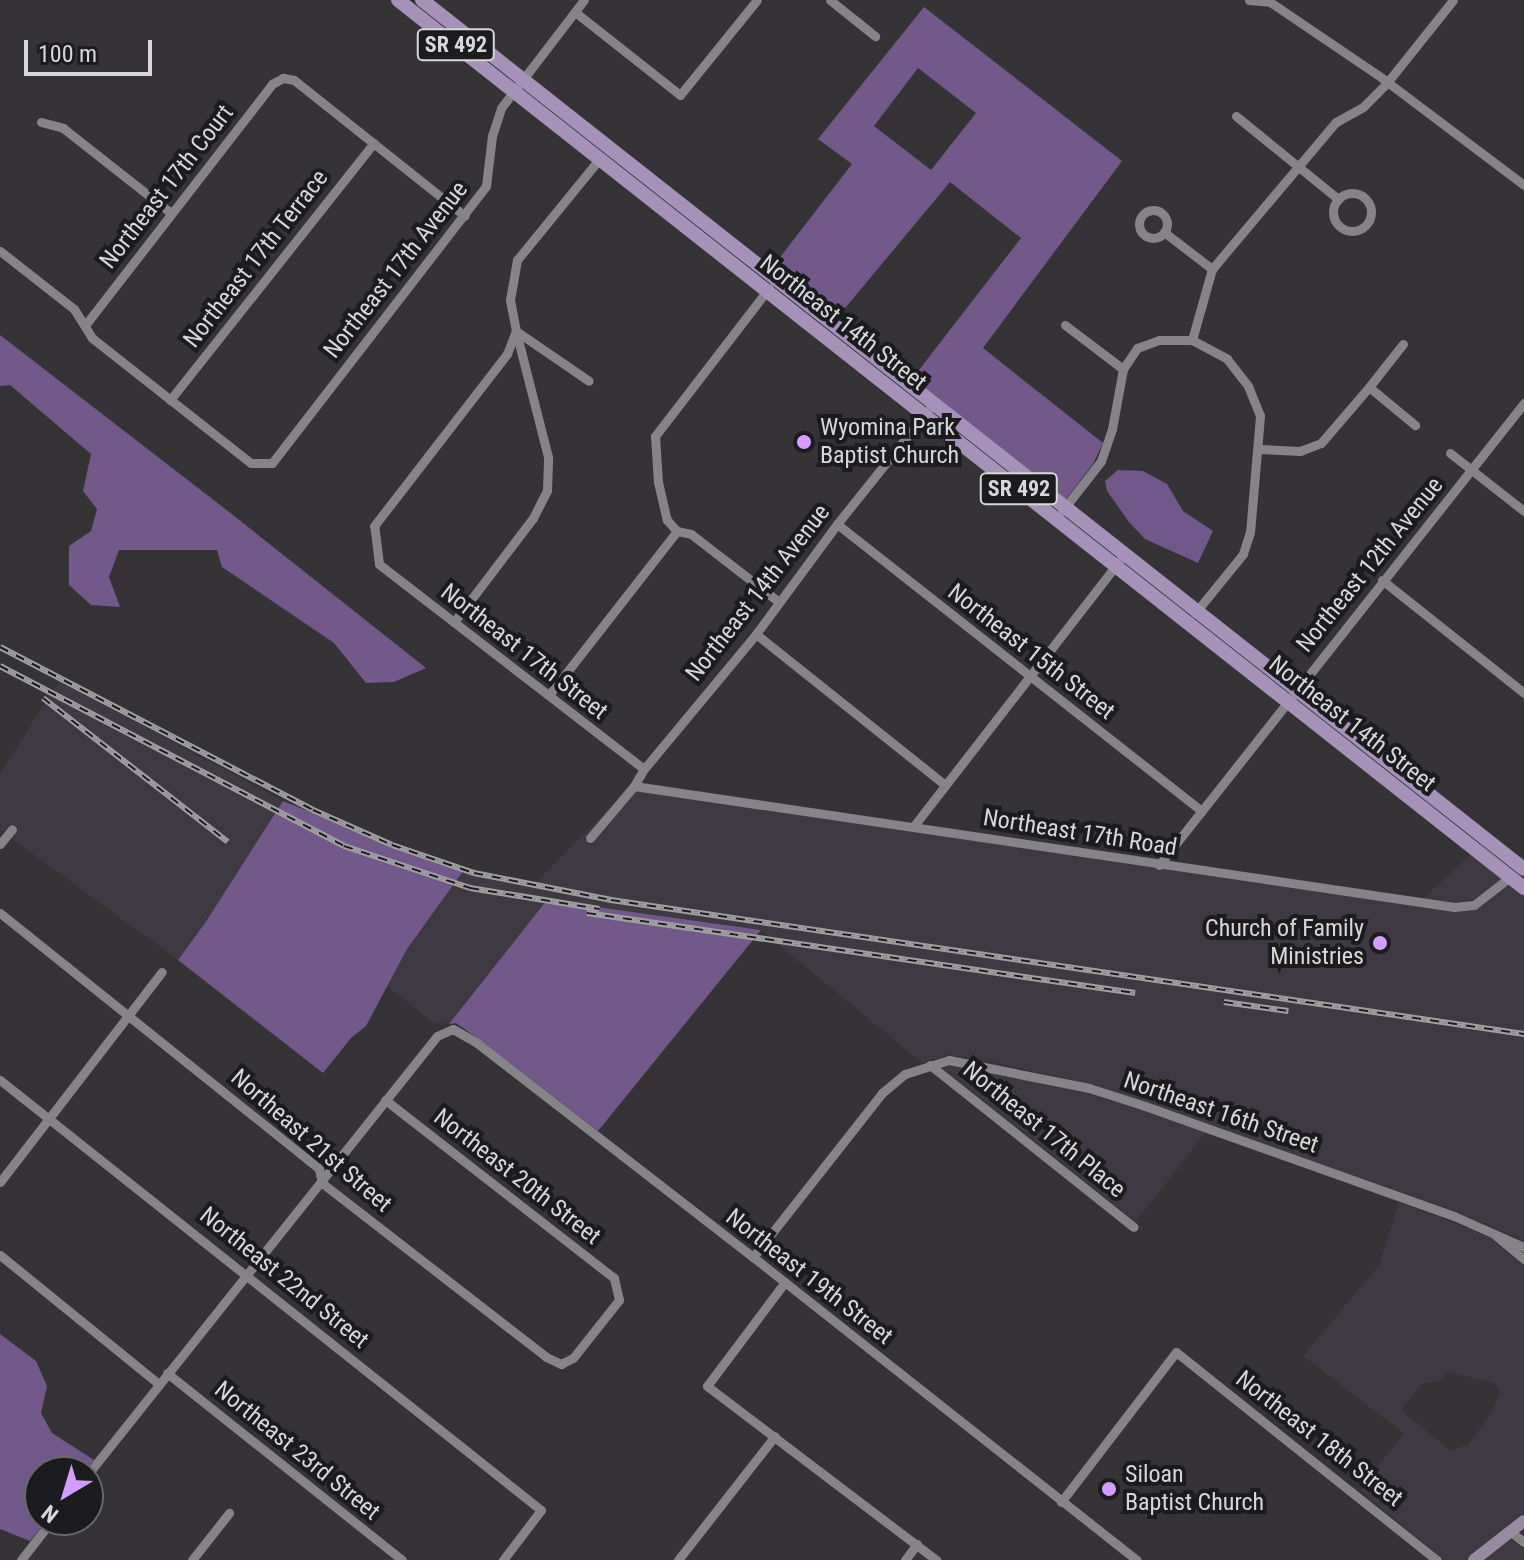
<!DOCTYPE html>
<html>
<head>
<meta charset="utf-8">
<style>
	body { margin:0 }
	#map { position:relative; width:1524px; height:1560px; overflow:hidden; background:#353336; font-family:"Roboto Condensed",sans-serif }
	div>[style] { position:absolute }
	.built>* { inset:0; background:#3e3942 }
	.forest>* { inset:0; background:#73588a }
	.water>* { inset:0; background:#72588a }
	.minor>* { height:9px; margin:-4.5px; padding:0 4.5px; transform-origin:4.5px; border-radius:4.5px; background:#868488 }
	.minor>.ring { margin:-4.5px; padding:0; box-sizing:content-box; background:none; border:9px solid #868488; border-radius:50% }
	.secondary>* { height:12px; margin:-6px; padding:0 6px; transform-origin:6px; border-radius:6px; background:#968ba0 }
	.primary>* { height:14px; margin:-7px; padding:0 7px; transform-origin:7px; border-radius:7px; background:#a692b9 }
	.rail>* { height:6px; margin-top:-3px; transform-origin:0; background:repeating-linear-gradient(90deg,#1c1b1d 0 9px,#a09fa1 0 18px); box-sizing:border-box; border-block:2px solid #a09fa1 }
	.dots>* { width:22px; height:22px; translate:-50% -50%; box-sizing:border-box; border:4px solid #1c1b1d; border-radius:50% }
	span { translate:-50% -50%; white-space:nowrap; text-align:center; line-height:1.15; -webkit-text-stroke:8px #1c1b1d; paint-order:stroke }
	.shield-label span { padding:2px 6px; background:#1c1b1d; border:2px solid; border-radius:6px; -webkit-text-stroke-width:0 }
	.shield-label { font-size:22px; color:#d8d7d9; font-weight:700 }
	.street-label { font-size:24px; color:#d8d7d9 }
	.poi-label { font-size:24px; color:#d8d7d9 }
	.left { translate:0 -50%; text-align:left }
	.right { translate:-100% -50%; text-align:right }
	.north { position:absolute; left:24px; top:1456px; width:80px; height:80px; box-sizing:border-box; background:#1c1b1d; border:2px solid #676668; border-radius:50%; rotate:218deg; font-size:22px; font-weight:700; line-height:32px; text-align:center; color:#d8d7d9 }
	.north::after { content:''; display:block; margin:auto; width:28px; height:36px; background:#d19dfe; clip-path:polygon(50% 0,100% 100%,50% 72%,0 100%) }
	.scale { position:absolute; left:24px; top:40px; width:128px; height:36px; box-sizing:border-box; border:4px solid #d8d7d9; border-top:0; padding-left:10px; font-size:24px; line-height:28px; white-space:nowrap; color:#d8d7d9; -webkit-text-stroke:6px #1c1b1d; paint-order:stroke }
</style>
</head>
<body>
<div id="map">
	<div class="built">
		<i style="clip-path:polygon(59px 681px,283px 801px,205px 923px,178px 960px,11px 838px,18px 828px,12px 823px,4px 832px,0 830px,0 773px)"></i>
		<i style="clip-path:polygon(636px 791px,1453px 912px,1476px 909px,1510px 883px,1524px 894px,1524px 1241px,1456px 1211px,1091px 1084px,972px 1058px,948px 1055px,922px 1063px,761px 930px,547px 900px,449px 1024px,432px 1022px,387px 986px,407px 949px,464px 870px,531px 888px,616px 801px,584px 839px,591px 845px)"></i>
		<i style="clip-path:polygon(1472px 853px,1503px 878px,1474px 900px,1455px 903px,1424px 898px)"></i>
		<i style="clip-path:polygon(949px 1065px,1087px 1093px,1206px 1132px,1136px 1222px,941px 1067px)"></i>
		<i style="clip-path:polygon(evenodd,1399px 1202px,1489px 1236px,1524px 1266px,1524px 1516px,1466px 1560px,1444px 1560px,1360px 1490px,1404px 1433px,1303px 1356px,1379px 1265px,1399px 1202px,1449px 1372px,1494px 1383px,1500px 1392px,1490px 1415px,1468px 1444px,1451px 1451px,1401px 1410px,1423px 1383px,1438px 1382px,1449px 1372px)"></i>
		<i style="clip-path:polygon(1510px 1538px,1524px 1549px,1524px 1560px,1481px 1560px)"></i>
	</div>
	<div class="forest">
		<i style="clip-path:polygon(evenodd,924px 7px,1122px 161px,983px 348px,1103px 443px,1093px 464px,1065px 500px,912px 379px,1021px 238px,950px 182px,836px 319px,771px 269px,852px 164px,818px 139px,924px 7px,918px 68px,976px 113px,931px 170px,874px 126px,918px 68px)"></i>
		<i style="clip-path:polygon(0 335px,233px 515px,426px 668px,394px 682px,366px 683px,334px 643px,222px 567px,217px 550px,119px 550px,109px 577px,120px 607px,91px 605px,69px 585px,69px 546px,91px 531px,97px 509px,83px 491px,91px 454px,10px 385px,0 386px)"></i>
		<i style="clip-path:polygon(283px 801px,436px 863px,464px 870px,407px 949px,366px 1026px,351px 1038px,323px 1073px,178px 960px,205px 923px)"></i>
		<i style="clip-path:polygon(547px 900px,761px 930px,598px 1131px,480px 1040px,456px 1023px,449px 1024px)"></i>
		<i style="clip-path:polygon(0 1334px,36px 1361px,47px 1386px,41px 1413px,52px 1433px,94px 1460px,84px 1472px,40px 1472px,40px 1520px,47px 1520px,30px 1541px,0 1529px)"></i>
	</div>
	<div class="water">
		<i style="clip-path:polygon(1118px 470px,1143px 471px,1167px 484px,1183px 511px,1213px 531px,1198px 563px,1145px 539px,1129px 522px,1107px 491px,1105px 481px)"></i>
	</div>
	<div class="minor">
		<i style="left:830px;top:0;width:58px;rotate:38.7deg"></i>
		<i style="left:1249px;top:0;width:21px;rotate:5deg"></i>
		<i style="left:1270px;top:2px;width:130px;rotate:34.1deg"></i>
		<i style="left:1378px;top:75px;width:183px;rotate:37deg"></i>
		<i style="left:575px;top:12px;width:134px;rotate:38.3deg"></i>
		<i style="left:680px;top:95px;width:122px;rotate:-51deg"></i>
		<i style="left:1236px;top:116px;width:132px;rotate:39.1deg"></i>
		<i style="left:41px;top:122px;width:23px;rotate:15deg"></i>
		<i style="left:63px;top:128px;width:137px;rotate:38.2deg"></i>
		<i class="ring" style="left:1333px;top:193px;width:29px;height:29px"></i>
		<i class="ring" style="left:1139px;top:210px;width:19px;height:19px"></i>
		<i style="left:1164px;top:232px;width:61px;rotate:37.6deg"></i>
		<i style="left:0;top:251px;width:94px;rotate:38.1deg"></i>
		<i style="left:74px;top:309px;width:34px;rotate:58deg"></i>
		<i style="left:92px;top:338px;width:202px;rotate:38.2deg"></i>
		<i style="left:251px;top:463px;width:21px"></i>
		<i style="left:272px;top:463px;width:350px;rotate:-52.3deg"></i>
		<i style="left:486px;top:186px;width:50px;rotate:-83.2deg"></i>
		<i style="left:492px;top:136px;width:29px;rotate:-72deg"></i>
		<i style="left:501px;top:108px;width:136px;rotate:-52.5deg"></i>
		<i style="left:769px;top:288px;width:187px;rotate:127.6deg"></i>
		<i style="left:655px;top:436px;width:46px;rotate:86.3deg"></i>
		<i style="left:658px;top:482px;width:39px;rotate:77deg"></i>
		<i style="left:667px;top:520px;width:15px;rotate:48deg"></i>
		<i style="left:677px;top:531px;width:14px;rotate:12deg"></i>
		<i style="left:691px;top:534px;width:111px;rotate:37.7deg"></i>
		<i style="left:86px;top:324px;width:304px;rotate:-52.2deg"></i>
		<i style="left:272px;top:84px;width:13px;rotate:-29deg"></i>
		<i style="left:283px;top:78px;width:11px;rotate:10deg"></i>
		<i style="left:294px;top:80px;width:218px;rotate:38.5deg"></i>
		<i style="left:1065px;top:325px;width:73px;rotate:37.2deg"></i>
		<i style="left:516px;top:331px;width:88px;rotate:34.4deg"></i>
		<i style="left:1192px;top:340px;width:40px;rotate:28deg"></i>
		<i style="left:1227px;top:359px;width:34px;rotate:52deg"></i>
		<i style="left:1248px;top:386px;width:32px;rotate:68deg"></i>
		<i style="left:1260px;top:416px;width:116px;rotate:94.9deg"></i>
		<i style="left:1250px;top:532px;width:23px;rotate:108deg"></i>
		<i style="left:1243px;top:554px;width:76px;rotate:129.1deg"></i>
		<i style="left:1403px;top:344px;width:55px;rotate:128.3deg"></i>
		<i style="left:1369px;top:387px;width:60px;rotate:39.6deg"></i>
		<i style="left:170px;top:400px;width:328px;rotate:-51.6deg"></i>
		<i style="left:1259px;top:449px;width:41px;rotate:2.8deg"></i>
		<i style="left:1300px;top:451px;width:22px;rotate:-21deg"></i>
		<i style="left:1321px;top:443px;width:74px;rotate:-49.4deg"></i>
		<i style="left:1450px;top:453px;width:94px;rotate:38.1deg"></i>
		<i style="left:1062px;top:511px;width:63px;rotate:-52deg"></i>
		<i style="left:1101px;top:461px;width:34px;rotate:-71deg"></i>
		<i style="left:1112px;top:429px;width:61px;rotate:-79.6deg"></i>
		<i style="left:1123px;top:369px;width:25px;rotate:-56deg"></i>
		<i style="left:1137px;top:348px;width:23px;rotate:-20deg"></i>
		<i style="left:1159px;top:340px;width:33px"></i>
		<i style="left:1192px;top:340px;width:74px;rotate:-74.3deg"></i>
		<i style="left:1212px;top:269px;width:192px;rotate:-49.9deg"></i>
		<i style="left:1336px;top:122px;width:31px;rotate:-29deg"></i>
		<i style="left:1363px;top:107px;width:33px;rotate:-45deg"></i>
		<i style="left:1386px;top:84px;width:107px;rotate:-51.4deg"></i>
		<i style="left:837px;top:524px;width:464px;rotate:38.2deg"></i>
		<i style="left:1382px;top:580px;width:181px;rotate:38.5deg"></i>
		<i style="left:454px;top:622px;width:131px;rotate:-52.8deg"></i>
		<i style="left:533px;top:518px;width:31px;rotate:-63deg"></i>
		<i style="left:547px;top:490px;width:33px;rotate:-88deg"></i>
		<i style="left:548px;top:457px;width:130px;rotate:-104.3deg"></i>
		<i style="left:756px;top:634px;width:242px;rotate:38.6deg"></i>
		<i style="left:549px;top:695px;width:208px;rotate:-52deg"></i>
		<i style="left:644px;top:769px;width:175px;rotate:-50.3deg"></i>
		<i style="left:756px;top:634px;width:137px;rotate:-53.6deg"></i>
		<i style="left:837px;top:524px;width:155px;rotate:-51.3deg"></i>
		<i style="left:634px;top:786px;width:829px;rotate:8.39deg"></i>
		<i style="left:1454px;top:907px;width:20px;rotate:-6deg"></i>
		<i style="left:1474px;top:905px;width:46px;rotate:-37.9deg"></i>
		<i style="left:913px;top:827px;width:346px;rotate:-52.2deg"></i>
		<i style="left:590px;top:838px;width:68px;rotate:-49.8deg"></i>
		<i style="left:634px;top:786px;width:20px;rotate:-60deg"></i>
		<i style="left:644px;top:769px;width:335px;rotate:-142.3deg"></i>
		<i style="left:379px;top:564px;width:38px;rotate:-97deg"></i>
		<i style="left:374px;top:526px;width:217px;rotate:-52.3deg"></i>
		<i style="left:507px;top:354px;width:25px;rotate:-69deg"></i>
		<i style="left:516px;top:331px;width:32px;rotate:-101deg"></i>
		<i style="left:510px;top:300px;width:41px;rotate:-80.1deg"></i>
		<i style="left:517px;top:260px;width:133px;rotate:-50.8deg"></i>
		<i style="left:0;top:844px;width:19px;rotate:-51deg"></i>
		<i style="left:1159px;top:865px;width:589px;rotate:-51.69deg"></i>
		<i style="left:0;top:913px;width:409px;rotate:38.7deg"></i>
		<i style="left:319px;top:1169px;width:14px;rotate:78deg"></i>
		<i style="left:322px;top:1183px;width:284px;rotate:37.8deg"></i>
		<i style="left:546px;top:1357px;width:17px;rotate:25deg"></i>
		<i style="left:561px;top:1364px;width:13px;rotate:-27deg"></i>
		<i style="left:573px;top:1358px;width:74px;rotate:-51.6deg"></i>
		<i style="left:619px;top:1300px;width:23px;rotate:-103deg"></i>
		<i style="left:614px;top:1278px;width:290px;rotate:-142.1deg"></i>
		<i style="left:930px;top:1065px;width:260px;rotate:38.5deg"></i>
		<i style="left:0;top:1080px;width:691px;rotate:38.48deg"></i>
		<i style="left:541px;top:1510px;width:63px;rotate:127.2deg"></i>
		<i style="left:0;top:1182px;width:265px;rotate:-52.4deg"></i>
		<i style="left:1494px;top:1234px;width:39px;rotate:40deg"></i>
		<i style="left:0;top:1255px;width:205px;rotate:39.1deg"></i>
		<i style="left:753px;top:1257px;width:209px;rotate:-51.8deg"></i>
		<i style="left:882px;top:1093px;width:30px;rotate:-40deg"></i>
		<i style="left:905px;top:1074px;width:46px;rotate:-17.7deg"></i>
		<i style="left:949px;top:1060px;width:143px;rotate:11.3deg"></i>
		<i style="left:1089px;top:1088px;width:59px;rotate:17.8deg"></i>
		<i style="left:1145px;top:1106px;width:328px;rotate:19.6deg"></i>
		<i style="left:1454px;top:1216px;width:77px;rotate:23.9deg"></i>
		<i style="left:785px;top:1282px;width:130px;rotate:126.9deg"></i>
		<i style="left:707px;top:1386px;width:288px;rotate:37.2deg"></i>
		<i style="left:167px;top:1373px;width:300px;rotate:38.5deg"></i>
		<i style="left:88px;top:1474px;width:560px;rotate:-51.45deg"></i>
		<i style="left:437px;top:1036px;width:17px;rotate:-24deg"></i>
		<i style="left:453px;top:1029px;width:28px;rotate:30deg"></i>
		<i style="left:477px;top:1043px;width:349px;rotate:37.8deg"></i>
		<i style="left:753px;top:1257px;width:489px;rotate:38.3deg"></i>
		<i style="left:1061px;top:1502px;width:189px;rotate:-52.5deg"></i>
		<i style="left:1176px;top:1352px;width:334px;rotate:38.6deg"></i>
		<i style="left:1511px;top:1532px;width:16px;rotate:38deg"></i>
		<i style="left:21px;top:1560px;width:51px;rotate:-52.2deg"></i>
		<i style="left:192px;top:1560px;width:60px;rotate:-51.8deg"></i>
		<i style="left:678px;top:1560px;width:157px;rotate:-52deg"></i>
		<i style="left:905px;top:1560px;width:20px;rotate:-53deg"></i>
	</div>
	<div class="secondary">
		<i style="left:1474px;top:1560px;width:63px;rotate:-38deg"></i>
	</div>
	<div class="primary">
		<i style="left:398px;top:0;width:1434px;rotate:38.26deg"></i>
		<i style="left:422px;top:0;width:1403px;rotate:38.26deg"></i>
	</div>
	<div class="rail">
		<i style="left:0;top:647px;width:353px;rotate:27.5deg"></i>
		<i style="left:313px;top:810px;width:86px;rotate:23.9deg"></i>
		<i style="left:392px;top:845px;width:87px;rotate:18.9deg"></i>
		<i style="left:474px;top:873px;width:140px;rotate:11.1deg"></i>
		<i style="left:611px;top:900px;width:923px;rotate:8.35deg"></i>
		<i style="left:0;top:666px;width:388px;rotate:27.6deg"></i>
		<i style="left:344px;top:846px;width:133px;rotate:18.4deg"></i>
		<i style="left:470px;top:888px;width:131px;rotate:9.2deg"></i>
		<i style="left:43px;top:698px;width:234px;rotate:37.9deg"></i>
		<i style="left:587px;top:913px;width:554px;rotate:8.31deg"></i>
		<i style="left:1224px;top:1002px;width:65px;rotate:8deg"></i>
	</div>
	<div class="dots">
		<i style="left:804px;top:442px;background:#d19dfe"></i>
		<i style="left:1380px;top:943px;background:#d19dfe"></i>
		<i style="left:1109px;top:1489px;background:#d19dfe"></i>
	</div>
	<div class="shield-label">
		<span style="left:456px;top:45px">SR 492</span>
		<span style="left:1019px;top:489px">SR 492</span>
	</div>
	<div class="street-label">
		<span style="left:167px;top:187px;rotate:-52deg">Northeast 17th Court</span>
		<span style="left:256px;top:259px;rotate:-52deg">Northeast 17th Terrace</span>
		<span style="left:396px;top:270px;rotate:-52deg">Northeast 17th Avenue</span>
		<span style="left:843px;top:323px;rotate:38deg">Northeast 14th Street</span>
		<span style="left:1370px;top:565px;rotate:-51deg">Northeast 12th Avenue</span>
		<span style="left:758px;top:593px;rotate:-52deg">Northeast 14th Avenue</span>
		<span style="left:524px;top:652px;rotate:38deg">Northeast 17th Street</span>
		<span style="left:1031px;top:652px;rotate:38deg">Northeast 15th Street</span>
		<span style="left:1352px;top:724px;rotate:38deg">Northeast 14th Street</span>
		<span style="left:1080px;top:833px;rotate:9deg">Northeast 17th Road</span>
		<span style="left:1221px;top:1113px;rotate:19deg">Northeast 16th Street</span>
		<span style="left:1044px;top:1130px;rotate:39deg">Northeast 17th Place</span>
		<span style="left:311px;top:1141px;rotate:41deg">Northeast 21st Street</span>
		<span style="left:517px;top:1177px;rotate:38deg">Northeast 20th Street</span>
		<span style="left:809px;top:1277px;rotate:38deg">Northeast 19th Street</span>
		<span style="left:284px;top:1278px;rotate:39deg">Northeast 22nd Street</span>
		<span style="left:1319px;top:1439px;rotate:38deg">Northeast 18th Street</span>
		<span style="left:297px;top:1451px;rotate:39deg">Northeast 23rd Street</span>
	</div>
	<div class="poi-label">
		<span class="left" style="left:820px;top:442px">Wyomina Park<br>Baptist Church</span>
		<span class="right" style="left:1364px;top:943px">Church of Family<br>Ministries</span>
		<span class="left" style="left:1125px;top:1489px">Siloan<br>Baptist Church</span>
	</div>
	<div class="north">N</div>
	<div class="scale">100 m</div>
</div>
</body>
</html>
